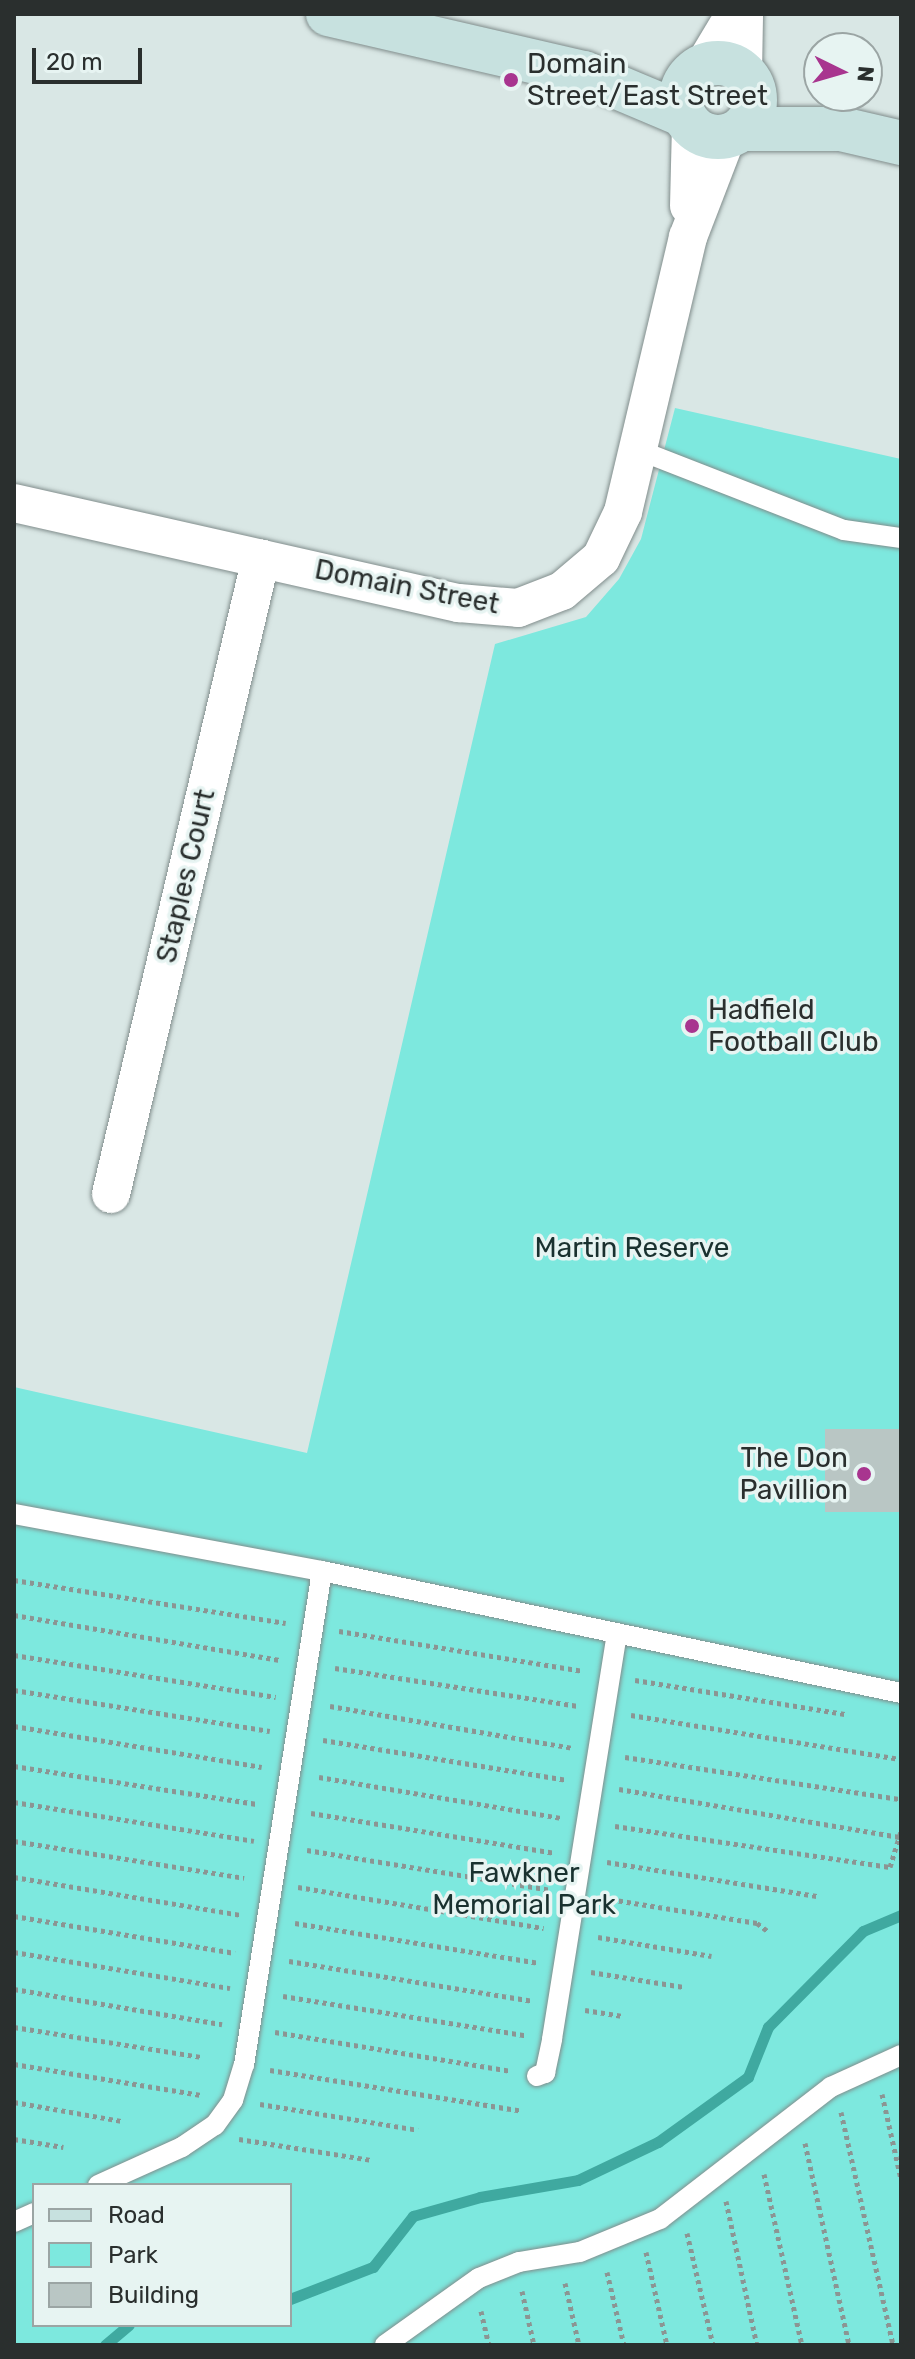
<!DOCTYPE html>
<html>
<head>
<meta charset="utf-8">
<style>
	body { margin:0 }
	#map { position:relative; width:915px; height:2359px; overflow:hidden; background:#d9e7e5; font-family:Rubik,sans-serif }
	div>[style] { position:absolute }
	.green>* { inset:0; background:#7de8de }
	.stream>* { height:11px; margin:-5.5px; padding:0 5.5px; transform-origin:5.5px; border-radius:5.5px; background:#3fa9a0 }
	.building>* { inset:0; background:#b9c6c4; transform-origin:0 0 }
	.path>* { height:5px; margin-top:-2.5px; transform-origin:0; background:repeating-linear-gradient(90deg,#8b9593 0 4px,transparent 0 8px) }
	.roads { filter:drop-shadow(0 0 2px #818d8c) drop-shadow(0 0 2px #818d8c) }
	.lane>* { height:20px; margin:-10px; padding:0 10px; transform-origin:10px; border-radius:10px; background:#fff }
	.street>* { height:38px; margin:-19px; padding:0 19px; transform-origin:19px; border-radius:19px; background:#fff }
	.secondary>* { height:44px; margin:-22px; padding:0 22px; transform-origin:22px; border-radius:22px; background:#c7e1df }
	.secondary>.ring { margin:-22px; padding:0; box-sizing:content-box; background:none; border:44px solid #c7e1df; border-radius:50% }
	.dots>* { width:22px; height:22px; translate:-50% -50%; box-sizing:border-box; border:4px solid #e7f4f2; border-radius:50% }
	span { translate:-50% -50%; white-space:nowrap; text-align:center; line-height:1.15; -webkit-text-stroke:7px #e7f4f2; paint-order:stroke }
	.poi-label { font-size:28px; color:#2a2f2e }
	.left { translate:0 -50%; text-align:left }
	.right { translate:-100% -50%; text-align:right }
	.street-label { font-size:28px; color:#2a2f2e }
	.park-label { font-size:28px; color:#19312f }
	.frame { position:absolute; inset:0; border:16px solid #2a2f2e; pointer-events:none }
	.legend { position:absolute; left:32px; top:2183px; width:260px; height:144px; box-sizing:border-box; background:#e7f4f2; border:2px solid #9ba5a4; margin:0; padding:10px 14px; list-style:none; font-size:24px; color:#2a2f2e }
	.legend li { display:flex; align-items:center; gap:16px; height:40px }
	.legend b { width:40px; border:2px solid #9ba5a4 }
	.north { position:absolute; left:803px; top:32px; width:80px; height:80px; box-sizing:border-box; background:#e7f4f2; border:2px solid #9ba5a4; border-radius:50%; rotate:95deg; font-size:22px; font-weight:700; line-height:32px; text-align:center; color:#2a2f2e }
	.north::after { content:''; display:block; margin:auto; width:28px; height:36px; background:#a8358f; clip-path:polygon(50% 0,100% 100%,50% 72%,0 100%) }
	.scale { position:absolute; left:32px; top:48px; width:110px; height:36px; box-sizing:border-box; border:4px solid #2a2f2e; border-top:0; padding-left:10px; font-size:24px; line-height:28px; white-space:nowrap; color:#2a2f2e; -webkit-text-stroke:6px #e7f4f2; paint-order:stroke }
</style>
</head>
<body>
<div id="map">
	<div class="green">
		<i style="clip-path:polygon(evenodd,675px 408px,901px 459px,901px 2345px,14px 2345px,14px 1387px,307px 1453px,495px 644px,586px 617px,619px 579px,641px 539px,675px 408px,34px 2185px,290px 2185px,290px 2325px,34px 2325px,34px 2185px)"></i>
	</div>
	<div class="stream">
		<i style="left:290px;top:2299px;width:89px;rotate:-21.1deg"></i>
		<i style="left:373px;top:2267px;width:65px;rotate:-51.9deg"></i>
		<i style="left:413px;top:2216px;width:70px;rotate:-15.8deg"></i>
		<i style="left:480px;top:2197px;width:99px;rotate:-9.8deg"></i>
		<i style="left:578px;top:2180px;width:89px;rotate:-25.4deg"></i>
		<i style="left:658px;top:2142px;width:111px;rotate:-35.8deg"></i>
		<i style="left:748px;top:2077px;width:54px;rotate:-68.2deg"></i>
		<i style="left:768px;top:2027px;width:135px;rotate:-45.3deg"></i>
		<i style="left:863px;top:1931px;width:41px;rotate:-22.8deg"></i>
		<i style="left:105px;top:2345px;width:31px;rotate:-40deg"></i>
	</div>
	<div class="building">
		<i style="left:901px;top:1429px;width:83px;height:76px;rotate:90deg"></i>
	</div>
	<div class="path">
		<i style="left:14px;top:1580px;width:275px;rotate:9deg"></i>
		<i style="left:14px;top:1615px;width:271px;rotate:9.6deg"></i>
		<i style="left:339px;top:1631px;width:246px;rotate:9.3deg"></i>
		<i style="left:14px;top:1655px;width:265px;rotate:9.1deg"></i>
		<i style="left:335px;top:1668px;width:246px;rotate:8.9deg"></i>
		<i style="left:635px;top:1680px;width:214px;rotate:9.2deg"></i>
		<i style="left:14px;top:1690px;width:259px;rotate:9.1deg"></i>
		<i style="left:330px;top:1706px;width:246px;rotate:9.8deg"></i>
		<i style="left:631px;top:1715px;width:274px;rotate:9.3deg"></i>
		<i style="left:14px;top:1726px;width:251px;rotate:9.4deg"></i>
		<i style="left:323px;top:1740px;width:246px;rotate:9.3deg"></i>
		<i style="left:625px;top:1757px;width:279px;rotate:8.7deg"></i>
		<i style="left:14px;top:1766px;width:247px;rotate:8.9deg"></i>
		<i style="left:319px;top:1777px;width:245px;rotate:9.6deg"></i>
		<i style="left:619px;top:1789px;width:286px;rotate:9.7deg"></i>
		<i style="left:14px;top:1802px;width:243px;rotate:9.2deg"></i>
		<i style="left:311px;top:1813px;width:246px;rotate:9.3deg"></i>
		<i style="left:615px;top:1826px;width:278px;rotate:8.5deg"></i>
		<i style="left:890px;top:1867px;width:37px;rotate:-73deg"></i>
		<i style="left:14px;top:1841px;width:233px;rotate:9.1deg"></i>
		<i style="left:307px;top:1850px;width:246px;rotate:9.3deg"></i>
		<i style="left:607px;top:1862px;width:214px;rotate:9.2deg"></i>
		<i style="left:14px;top:1877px;width:231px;rotate:9.5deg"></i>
		<i style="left:298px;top:1887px;width:249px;rotate:9.5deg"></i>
		<i style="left:603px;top:1898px;width:156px;rotate:9.2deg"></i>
		<i style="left:757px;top:1923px;width:15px;rotate:37deg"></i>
		<i style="left:14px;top:1916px;width:224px;rotate:9.5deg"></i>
		<i style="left:295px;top:1923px;width:246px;rotate:9.3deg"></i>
		<i style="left:598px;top:1937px;width:115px;rotate:9.5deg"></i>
		<i style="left:14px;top:1952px;width:219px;rotate:9.5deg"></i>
		<i style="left:289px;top:1961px;width:246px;rotate:9.3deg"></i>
		<i style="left:591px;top:1972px;width:94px;rotate:9.2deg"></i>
		<i style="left:14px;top:1989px;width:211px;rotate:9.6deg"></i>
		<i style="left:283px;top:1996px;width:245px;rotate:9.2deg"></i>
		<i style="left:585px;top:2010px;width:38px;rotate:9deg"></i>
		<i style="left:14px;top:2027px;width:189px;rotate:9.1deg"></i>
		<i style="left:275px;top:2032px;width:238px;rotate:9.4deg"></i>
		<i style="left:14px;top:2064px;width:191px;rotate:9.4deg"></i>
		<i style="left:270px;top:2070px;width:255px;rotate:9.2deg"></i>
		<i style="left:882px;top:2094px;width:87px;rotate:77.4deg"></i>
		<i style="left:14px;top:2102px;width:110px;rotate:10deg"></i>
		<i style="left:260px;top:2104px;width:160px;rotate:9.3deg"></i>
		<i style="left:841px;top:2112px;width:239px;rotate:77.4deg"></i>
		<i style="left:14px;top:2139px;width:50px;rotate:9.3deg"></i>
		<i style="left:239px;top:2139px;width:135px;rotate:9deg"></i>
		<i style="left:805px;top:2143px;width:207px;rotate:77.7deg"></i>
		<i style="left:764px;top:2174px;width:175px;rotate:77.5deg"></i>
		<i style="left:726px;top:2201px;width:147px;rotate:77.9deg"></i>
		<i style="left:687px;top:2233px;width:115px;rotate:76.9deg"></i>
		<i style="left:646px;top:2252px;width:95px;rotate:77.3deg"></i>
		<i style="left:607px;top:2272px;width:75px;rotate:76.9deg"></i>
		<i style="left:565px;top:2283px;width:64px;rotate:77.3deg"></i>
		<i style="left:522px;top:2291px;width:55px;rotate:77.5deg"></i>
		<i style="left:481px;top:2311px;width:35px;rotate:77deg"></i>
	</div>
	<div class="roads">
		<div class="lane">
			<i style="left:636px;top:449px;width:223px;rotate:21.3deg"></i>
			<i style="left:844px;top:530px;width:58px;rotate:8deg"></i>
			<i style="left:14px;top:1514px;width:313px;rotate:10.5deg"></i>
			<i style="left:322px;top:1571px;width:592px;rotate:11.9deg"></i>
			<i style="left:537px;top:2076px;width:9px;rotate:-21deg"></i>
			<i style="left:545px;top:2073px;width:35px;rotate:-78deg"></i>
			<i style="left:552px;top:2039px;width:411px;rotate:-80.9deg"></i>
			<i style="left:98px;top:2185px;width:92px;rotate:-24.3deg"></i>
			<i style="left:182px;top:2147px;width:40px;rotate:-34deg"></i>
			<i style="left:215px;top:2125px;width:31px;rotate:-54deg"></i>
			<i style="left:233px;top:2100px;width:37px;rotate:-73deg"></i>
			<i style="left:244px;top:2065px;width:500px;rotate:-81.03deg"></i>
			<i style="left:14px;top:2222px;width:22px;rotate:-24deg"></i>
			<i style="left:385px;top:2345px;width:115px;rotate:-35.5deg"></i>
			<i style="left:479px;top:2278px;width:43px;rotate:-21.8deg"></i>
			<i style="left:519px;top:2262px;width:62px;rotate:-9.3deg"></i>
			<i style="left:580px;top:2252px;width:87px;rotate:-22.4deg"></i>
			<i style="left:660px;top:2219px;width:216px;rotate:-37.7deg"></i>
			<i style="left:831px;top:2087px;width:77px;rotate:-24.6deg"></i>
		</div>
		<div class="street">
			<i style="left:703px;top:67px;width:62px;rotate:-58.9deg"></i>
			<i style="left:743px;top:74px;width:60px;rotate:-89deg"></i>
			<i style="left:689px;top:206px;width:80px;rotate:-88.6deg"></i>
			<i style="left:14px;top:503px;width:456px;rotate:12.7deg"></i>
			<i style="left:459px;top:603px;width:59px;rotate:4.8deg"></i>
			<i style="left:518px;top:608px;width:47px;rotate:-21.1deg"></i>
			<i style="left:562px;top:591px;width:51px;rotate:-40.2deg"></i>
			<i style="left:601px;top:558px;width:51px;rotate:-64.4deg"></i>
			<i style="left:623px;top:512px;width:283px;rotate:-76.7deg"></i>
			<i style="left:688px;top:237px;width:108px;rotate:-68.9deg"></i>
			<i style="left:111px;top:1194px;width:653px;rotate:-76.73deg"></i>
		</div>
		<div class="secondary">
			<i style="left:328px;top:14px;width:263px;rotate:13deg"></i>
			<i style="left:584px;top:73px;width:108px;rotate:22.8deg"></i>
			<i class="ring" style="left:681px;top:63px;width:30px;height:30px"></i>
			<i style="left:742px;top:129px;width:99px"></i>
			<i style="left:841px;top:129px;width:62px;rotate:13.1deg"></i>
		</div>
	</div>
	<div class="dots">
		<i style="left:511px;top:80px;background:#a8358f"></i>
		<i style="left:692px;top:1026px;background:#a8358f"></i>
		<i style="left:864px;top:1474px;background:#a8358f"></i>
	</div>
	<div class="poi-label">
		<span class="left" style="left:527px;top:80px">Domain<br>Street/East Street</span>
		<span class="left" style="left:708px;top:1026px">Hadfield<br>Football Club</span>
		<span class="right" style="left:848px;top:1474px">The Don<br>Pavillion</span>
	</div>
	<div class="street-label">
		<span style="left:407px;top:587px;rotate:11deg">Domain Street</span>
		<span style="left:186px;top:876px;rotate:-77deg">Staples Court</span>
	</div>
	<div class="park-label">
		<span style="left:632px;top:1248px">Martin Reserve</span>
		<span style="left:524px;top:1889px">Fawkner<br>Memorial Park</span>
	</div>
	<div class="frame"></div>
	<ul class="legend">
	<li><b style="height:10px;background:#c7e1df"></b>Road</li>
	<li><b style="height:22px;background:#7de8de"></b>Park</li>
	<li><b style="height:22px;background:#b9c6c4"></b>Building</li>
	</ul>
	<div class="north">N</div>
	<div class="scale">20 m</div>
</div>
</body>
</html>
